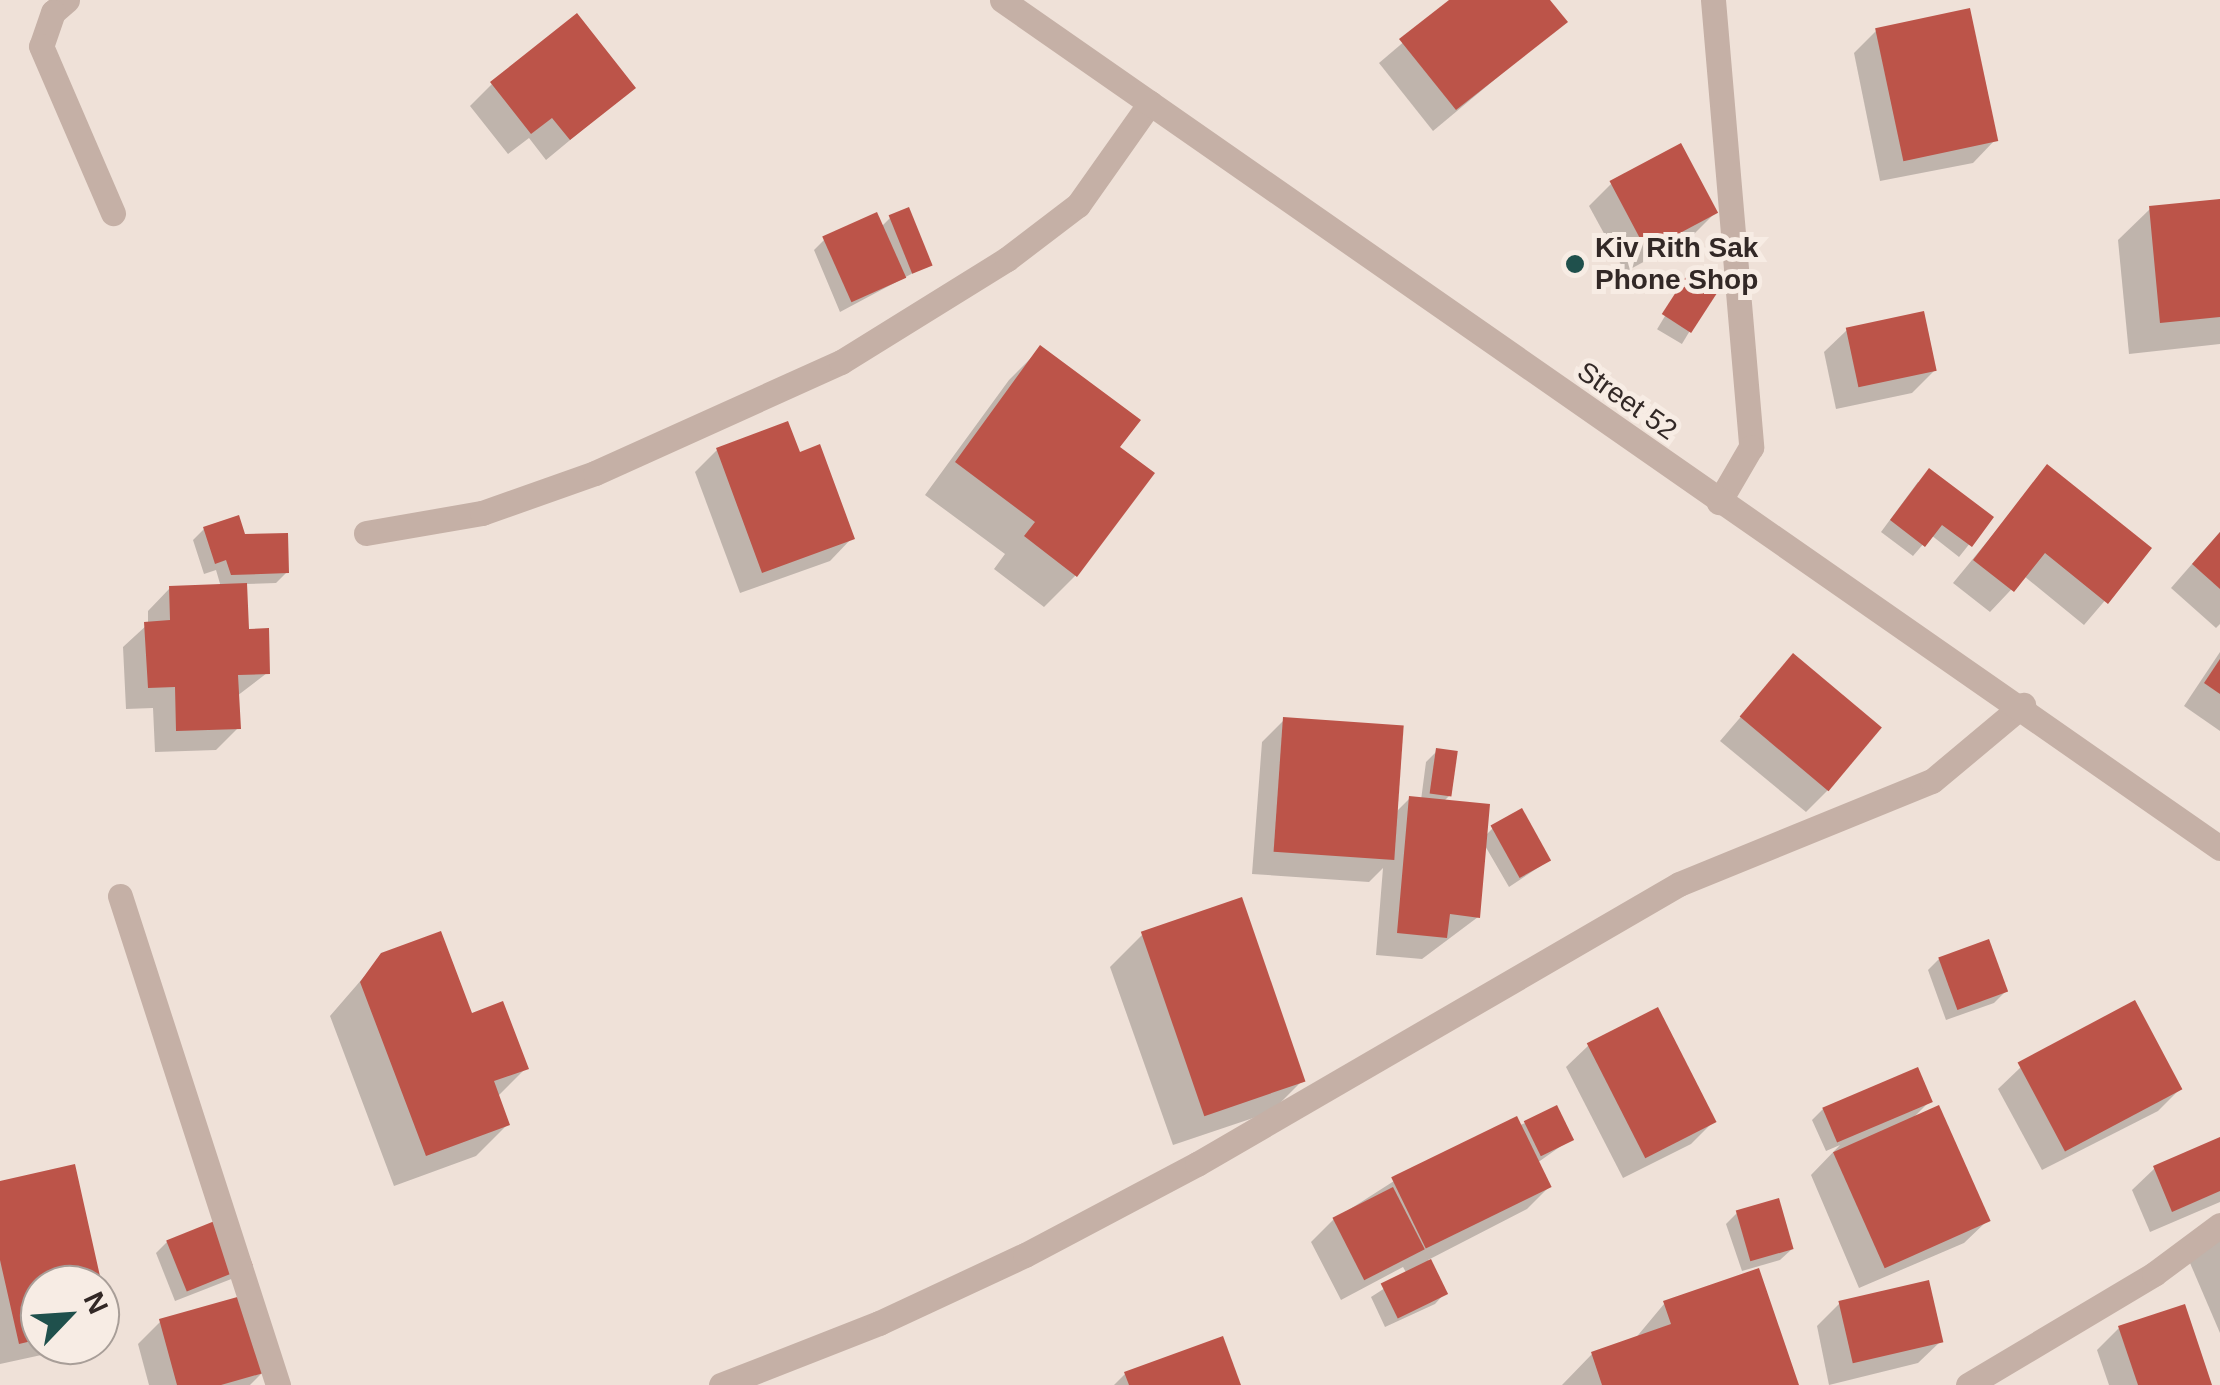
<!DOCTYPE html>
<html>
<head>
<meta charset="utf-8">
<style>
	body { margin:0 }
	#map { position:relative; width:2220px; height:1385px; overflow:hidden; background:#efe1d8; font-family:Arial,sans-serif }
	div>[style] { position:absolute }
	.shadow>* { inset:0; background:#0003; transform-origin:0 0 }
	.building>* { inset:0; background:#bc5449; transform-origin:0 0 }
	.minor>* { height:25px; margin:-12.5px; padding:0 12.5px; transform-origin:12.5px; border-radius:12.5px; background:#c5b0a6 }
	.tertiary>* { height:25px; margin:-12.5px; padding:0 12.5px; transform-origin:12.5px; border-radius:12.5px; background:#c5b0a6 }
	.dots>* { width:28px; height:28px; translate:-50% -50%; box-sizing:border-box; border:5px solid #f7ece4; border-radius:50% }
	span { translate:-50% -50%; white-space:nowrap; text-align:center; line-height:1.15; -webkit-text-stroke:10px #f7ece4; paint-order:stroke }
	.poi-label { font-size:28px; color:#322826; font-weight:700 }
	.left { translate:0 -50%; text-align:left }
	.street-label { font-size:28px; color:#322826 }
	.north { position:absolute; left:20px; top:1265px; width:100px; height:100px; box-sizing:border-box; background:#f7ece4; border:2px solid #a89e98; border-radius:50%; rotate:65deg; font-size:28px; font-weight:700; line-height:40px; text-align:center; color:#322826 }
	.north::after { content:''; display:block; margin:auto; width:35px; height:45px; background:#1f504c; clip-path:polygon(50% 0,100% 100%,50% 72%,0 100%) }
</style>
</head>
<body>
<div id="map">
	<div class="shadow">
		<i style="clip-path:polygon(1453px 0,1546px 0,1564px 22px,1433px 131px,1379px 63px)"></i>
		<i style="clip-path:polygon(1876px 31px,1995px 140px,1973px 163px,1880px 181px,1854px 53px)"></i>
		<i style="clip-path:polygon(492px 84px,633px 88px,546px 160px,529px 138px,508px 154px,470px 106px)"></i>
		<i style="clip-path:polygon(1611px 184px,1715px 213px,1693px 235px,1625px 272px,1589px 206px)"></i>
		<i style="clip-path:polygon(2220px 202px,2220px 344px,2129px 354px,2118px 240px,2150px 209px)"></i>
		<i style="clip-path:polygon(891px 217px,930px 264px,840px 312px,814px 250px,825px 239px,881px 227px)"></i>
		<i style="left:1689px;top:276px;width:29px;height:62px;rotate:31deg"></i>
		<i style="clip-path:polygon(1847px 330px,1935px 370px,1912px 393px,1836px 409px,1824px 352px)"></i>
		<i style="clip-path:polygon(1041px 348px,1117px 447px,1075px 576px,1044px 607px,994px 569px,1005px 554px,925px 495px,1009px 380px)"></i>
		<i style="clip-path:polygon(717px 450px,798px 455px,852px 538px,830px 561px,740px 593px,695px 472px)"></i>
		<i style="clip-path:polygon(2048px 468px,2149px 549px,2084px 625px,2024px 576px,1990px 612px,1953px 583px)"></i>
		<i style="clip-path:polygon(1918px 482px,1990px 518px,1959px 557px,1931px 535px,1913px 556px,1881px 532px)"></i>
		<i style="clip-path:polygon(204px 529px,243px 537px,287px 572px,276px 583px,244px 584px,247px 632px,267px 673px,237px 696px,238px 728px,216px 750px,155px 752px,153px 708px,126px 709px,123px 647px,148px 624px,148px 611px,170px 588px,221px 587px,216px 570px,204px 574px,193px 540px)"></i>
		<i style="clip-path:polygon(2220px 532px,2220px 624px,2216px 628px,2171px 588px)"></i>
		<i style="clip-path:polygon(2220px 652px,2220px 731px,2184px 706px)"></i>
		<i style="clip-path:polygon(1793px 656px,1828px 790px,1806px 812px,1720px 741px)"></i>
		<i style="clip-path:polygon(1284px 720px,1395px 813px,1410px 798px,1421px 800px,1426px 762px,1437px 751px,1450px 795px,1443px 802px,1485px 836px,1493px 828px,1548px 861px,1509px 887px,1484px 844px,1478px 917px,1422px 959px,1376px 955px,1383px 868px,1369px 882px,1252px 874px,1262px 742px)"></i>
		<i style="clip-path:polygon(1142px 935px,1303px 1080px,1271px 1112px,1173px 1145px,1110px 967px)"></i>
		<i style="clip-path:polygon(382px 956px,471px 1017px,526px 1068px,497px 1097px,507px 1125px,476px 1156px,394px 1186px,330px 1016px)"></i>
		<i style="clip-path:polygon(1939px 959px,2005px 992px,1994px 1003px,1946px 1020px,1928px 970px)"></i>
		<i style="clip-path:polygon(1589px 1045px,1713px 1122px,1691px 1144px,1623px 1178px,1566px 1067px)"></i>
		<i style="clip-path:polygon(2021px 1067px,2180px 1089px,2158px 1111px,2042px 1170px,1998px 1089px)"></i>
		<i style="clip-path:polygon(1930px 1101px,1913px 1118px,1987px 1221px,1964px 1243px,1859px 1288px,1811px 1175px,1840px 1145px,1826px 1151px,1812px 1120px,1823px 1109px)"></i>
		<i style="clip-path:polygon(1525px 1123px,1571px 1139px,1537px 1163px,1549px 1187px,1527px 1209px,1428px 1260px,1445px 1293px,1435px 1304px,1385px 1327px,1371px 1297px,1407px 1274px,1403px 1267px,1341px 1300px,1311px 1242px,1333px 1220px,1394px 1181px)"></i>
		<i style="clip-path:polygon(2220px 1140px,2220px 1202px,2150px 1232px,2132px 1190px,2155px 1168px)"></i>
		<i style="clip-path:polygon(0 1183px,100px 1285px,40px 1285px,40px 1345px,55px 1345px,46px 1354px,0 1364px)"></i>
		<i style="clip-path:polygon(1737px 1213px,1792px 1249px,1780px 1260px,1742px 1271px,1726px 1224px)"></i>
		<i style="clip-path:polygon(2220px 1233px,2220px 1333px,2190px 1263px)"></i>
		<i style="clip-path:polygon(167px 1242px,239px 1276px,175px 1301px,156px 1253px)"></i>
		<i style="clip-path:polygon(1664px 1304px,1796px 1385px,1562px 1385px,1592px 1354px,1634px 1340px)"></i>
		<i style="clip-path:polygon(1839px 1304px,1941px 1341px,1918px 1363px,1829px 1385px,1817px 1326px)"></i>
		<i style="clip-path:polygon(160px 1322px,264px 1371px,250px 1385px,149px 1385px,138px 1344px)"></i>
		<i style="clip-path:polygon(2119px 1328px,2209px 1385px,2109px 1385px,2097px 1350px)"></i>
		<i style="clip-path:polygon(1125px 1374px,1238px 1385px,1114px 1385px)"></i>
	</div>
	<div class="building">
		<i style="clip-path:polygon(1449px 0,1550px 0,1568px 22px,1456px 110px,1399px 39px)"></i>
		<i style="left:1970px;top:8px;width:136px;height:97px;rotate:78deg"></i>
		<i style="clip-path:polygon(577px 13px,636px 88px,570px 140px,552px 118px,531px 134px,490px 82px)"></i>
		<i style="left:1681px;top:143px;width:79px;height:81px;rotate:62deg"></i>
		<i style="clip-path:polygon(2220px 199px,2220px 317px,2160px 323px,2149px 206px)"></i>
		<i style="left:909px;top:207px;width:63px;height:22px;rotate:68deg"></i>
		<i style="left:877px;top:212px;width:72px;height:60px;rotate:66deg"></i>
		<i style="left:1689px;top:272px;width:35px;height:50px;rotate:33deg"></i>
		<i style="left:1924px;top:311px;width:61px;height:80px;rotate:78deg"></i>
		<i style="clip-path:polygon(1040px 345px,1141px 420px,1120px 447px,1155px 473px,1077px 577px,1024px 536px,1035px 522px,955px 462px)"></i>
		<i style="clip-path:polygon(788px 421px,800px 452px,820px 444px,855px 539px,762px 573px,716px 448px)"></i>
		<i style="clip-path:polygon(2047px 464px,2152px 548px,2108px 604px,2045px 553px,2014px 592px,1973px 560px)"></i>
		<i style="clip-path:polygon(1929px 468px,1994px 517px,1972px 547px,1942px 525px,1925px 547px,1890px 520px)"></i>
		<i style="clip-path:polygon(239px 515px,245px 534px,288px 533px,289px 573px,231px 575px,226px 560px,215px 564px,203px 527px)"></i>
		<i style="clip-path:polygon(2220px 532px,2220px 589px,2192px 564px)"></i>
		<i style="clip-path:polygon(247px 583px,249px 629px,269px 628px,270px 674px,238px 675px,241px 729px,176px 731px,175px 687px,148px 688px,144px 622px,170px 620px,169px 586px)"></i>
		<i style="left:1793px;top:653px;width:116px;height:83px;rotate:40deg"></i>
		<i style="clip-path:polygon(2220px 659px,2220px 694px,2204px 683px)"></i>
		<i style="left:1283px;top:717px;width:121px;height:135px;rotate:4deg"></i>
		<i style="left:1436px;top:748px;width:22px;height:46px;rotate:8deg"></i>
		<i style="clip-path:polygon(1409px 796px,1490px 804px,1480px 918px,1450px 914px,1447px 938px,1397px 933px)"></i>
		<i style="left:1522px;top:808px;width:60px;height:36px;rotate:61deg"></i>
		<i style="left:1242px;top:897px;width:195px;height:107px;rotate:71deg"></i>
		<i style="clip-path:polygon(441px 931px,472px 1013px,503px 1001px,529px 1069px,494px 1081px,510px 1125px,426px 1156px,360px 982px,381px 953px)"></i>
		<i style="left:1989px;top:939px;width:56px;height:54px;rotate:70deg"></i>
		<i style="left:2135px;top:1000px;width:101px;height:133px;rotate:62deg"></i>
		<i style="left:1658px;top:1007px;width:129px;height:80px;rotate:63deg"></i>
		<i style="left:1918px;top:1067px;width:38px;height:104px;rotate:67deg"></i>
		<i style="left:1557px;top:1105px;width:39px;height:37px;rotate:64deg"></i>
		<i style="left:1939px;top:1105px;width:127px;height:116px;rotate:66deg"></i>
		<i style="left:1517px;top:1116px;width:79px;height:140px;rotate:64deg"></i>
		<i style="clip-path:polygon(2220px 1137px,2220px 1191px,2172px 1212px,2153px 1166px)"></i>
		<i style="clip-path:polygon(75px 1164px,106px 1303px,100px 1305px,100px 1285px,40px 1285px,40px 1339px,19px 1344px,0 1260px,0 1181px)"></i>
		<i style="left:1393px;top:1187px;width:70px;height:68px;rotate:63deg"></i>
		<i style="left:1779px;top:1198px;width:53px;height:45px;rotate:74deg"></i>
		<i style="left:232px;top:1214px;width:55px;height:71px;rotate:68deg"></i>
		<i style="left:1431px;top:1259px;width:39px;height:56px;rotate:64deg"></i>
		<i style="clip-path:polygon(1759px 1268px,1799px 1385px,1602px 1385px,1591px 1352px,1671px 1324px,1663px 1301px)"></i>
		<i style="left:1929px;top:1280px;width:64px;height:93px;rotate:77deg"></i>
		<i style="clip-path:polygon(259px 1291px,267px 1372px,221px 1385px,177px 1385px,159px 1319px)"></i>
		<i style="clip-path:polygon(2185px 1304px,2212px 1385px,2138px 1385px,2118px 1326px)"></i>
		<i style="clip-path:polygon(1223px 1336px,1241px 1385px,1129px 1385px,1124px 1372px)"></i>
	</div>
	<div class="minor">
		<i style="left:67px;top:0;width:18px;rotate:139deg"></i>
		<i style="left:53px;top:12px;width:36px;rotate:109deg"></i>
		<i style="left:41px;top:46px;width:182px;rotate:66.7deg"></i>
		<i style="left:1713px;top:0;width:449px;rotate:85.1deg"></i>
		<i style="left:1751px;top:447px;width:64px;rotate:120.2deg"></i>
		<i style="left:366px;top:533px;width:118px;rotate:-9.8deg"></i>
		<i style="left:482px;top:513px;width:120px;rotate:-19.5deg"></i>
		<i style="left:595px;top:473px;width:270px;rotate:-24.3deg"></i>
		<i style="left:841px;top:362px;width:195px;rotate:-31.8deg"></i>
		<i style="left:1007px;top:259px;width:89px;rotate:-37.3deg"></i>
		<i style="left:1078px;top:205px;width:125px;rotate:-54.8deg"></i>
		<i style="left:120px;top:896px;width:514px;rotate:72.09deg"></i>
		<i style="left:721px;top:1385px;width:170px;rotate:-21.4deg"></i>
		<i style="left:879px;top:1323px;width:161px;rotate:-25deg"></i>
		<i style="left:1025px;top:1255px;width:195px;rotate:-27.9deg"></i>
		<i style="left:1197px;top:1164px;width:557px;rotate:-30.15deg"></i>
		<i style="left:1679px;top:884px;width:273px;rotate:-22.2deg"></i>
		<i style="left:1932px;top:781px;width:119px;rotate:-39.9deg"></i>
		<i style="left:1968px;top:1385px;width:217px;rotate:-30.8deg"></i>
		<i style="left:2154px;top:1274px;width:82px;rotate:-36.6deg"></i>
	</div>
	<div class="tertiary">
		<i style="left:1002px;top:0;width:1484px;rotate:34.85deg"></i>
	</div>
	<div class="dots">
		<i style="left:1575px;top:264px;background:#1f504c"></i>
	</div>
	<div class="poi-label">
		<span class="left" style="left:1595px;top:264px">Kiv Rith Sak<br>Phone Shop</span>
	</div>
	<div class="street-label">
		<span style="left:1627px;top:401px;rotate:35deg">Street 52</span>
	</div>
	<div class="north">N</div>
</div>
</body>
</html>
